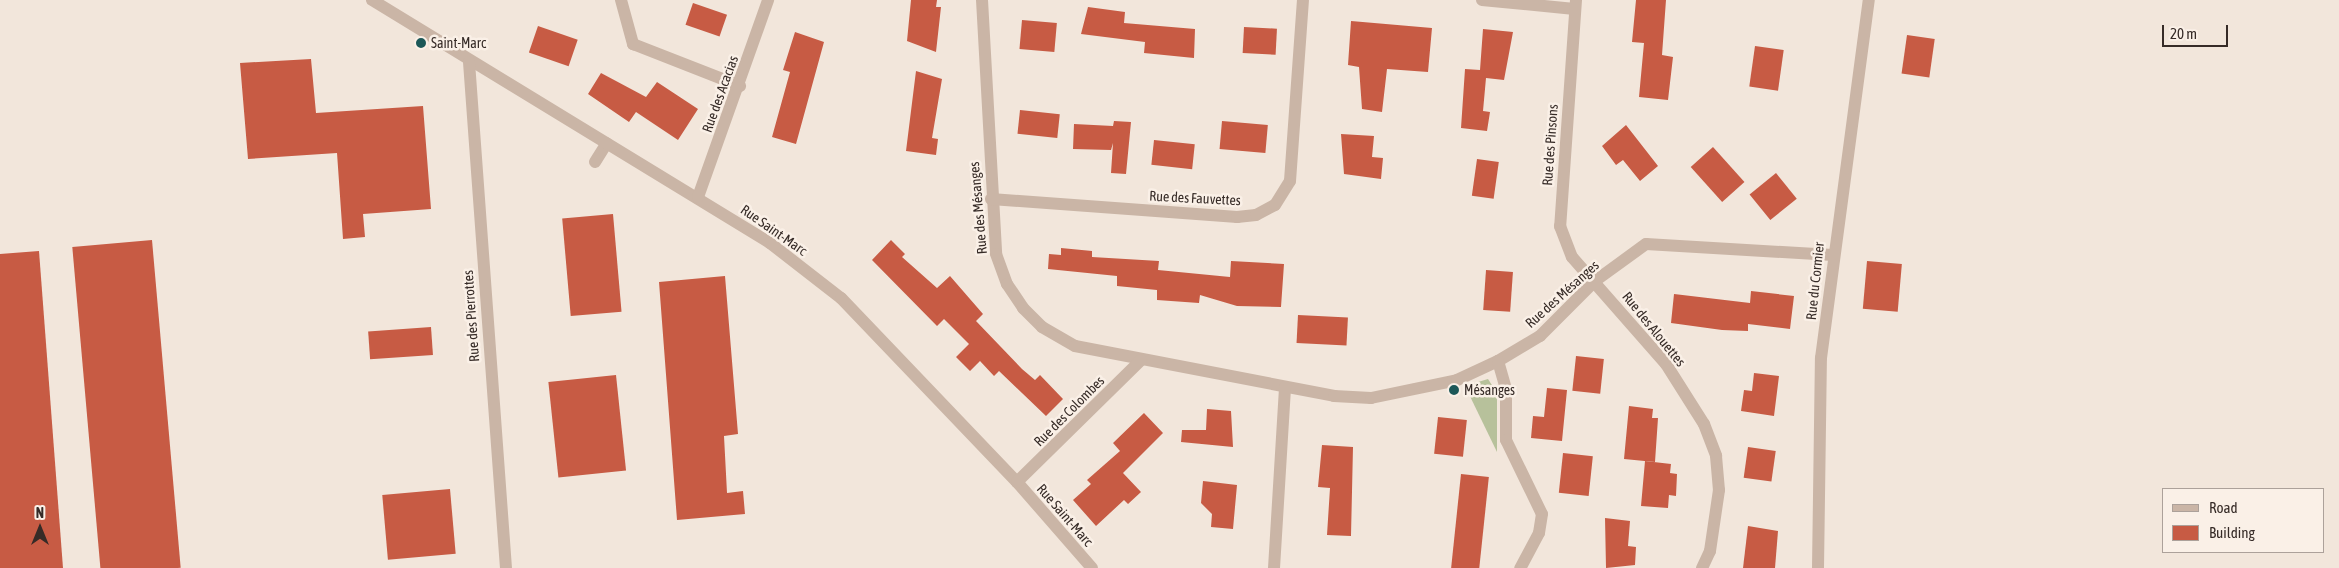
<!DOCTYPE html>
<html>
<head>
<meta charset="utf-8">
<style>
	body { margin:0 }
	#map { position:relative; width:2339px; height:568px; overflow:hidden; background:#f2e6db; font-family:"Asap Condensed",sans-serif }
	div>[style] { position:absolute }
	.green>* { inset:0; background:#b7c19b }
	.building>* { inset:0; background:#c75b44; transform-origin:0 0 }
	.lane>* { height:12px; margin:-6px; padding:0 6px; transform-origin:6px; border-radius:6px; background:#cab5a6 }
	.street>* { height:12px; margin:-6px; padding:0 6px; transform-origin:6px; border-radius:6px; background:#cab5a6 }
	.dots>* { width:14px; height:14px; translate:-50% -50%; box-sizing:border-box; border:2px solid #faf0e7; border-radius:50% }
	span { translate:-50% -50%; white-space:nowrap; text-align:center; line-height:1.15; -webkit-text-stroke:5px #faf0e7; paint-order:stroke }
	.poi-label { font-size:14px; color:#362b27 }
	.left { translate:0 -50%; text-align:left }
	.street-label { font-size:14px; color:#362b27 }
	.legend { position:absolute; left:2162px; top:488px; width:162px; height:65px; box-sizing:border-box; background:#faf0e7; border:1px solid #aca19a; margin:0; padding:6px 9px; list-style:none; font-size:15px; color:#362b27 }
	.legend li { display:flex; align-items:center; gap:10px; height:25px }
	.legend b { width:25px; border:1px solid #aca19a }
	.north { position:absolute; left:15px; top:503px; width:50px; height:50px; -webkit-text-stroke:4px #faf0e7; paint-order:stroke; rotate:0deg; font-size:14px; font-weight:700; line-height:20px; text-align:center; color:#362b27 }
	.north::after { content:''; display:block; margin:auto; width:18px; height:22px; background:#362b27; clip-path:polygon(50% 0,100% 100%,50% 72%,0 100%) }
	.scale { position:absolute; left:2162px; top:25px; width:66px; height:22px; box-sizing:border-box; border:2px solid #362b27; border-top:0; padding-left:6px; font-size:15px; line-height:18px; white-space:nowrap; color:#362b27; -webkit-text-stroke:4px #faf0e7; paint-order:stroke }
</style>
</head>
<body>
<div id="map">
	<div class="green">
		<i style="clip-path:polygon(1488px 379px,1497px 393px,1497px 452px,1465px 386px)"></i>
	</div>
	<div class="building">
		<i style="clip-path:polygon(911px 0,937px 0,936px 7px,941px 7px,936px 52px,907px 41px)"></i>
		<i style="clip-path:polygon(1636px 0,1666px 0,1662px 55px,1673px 57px,1668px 100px,1639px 97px,1644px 43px,1632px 42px)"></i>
		<i style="left:693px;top:3px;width:36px;height:23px;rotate:19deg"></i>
		<i style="clip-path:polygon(1088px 7px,1125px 12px,1124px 23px,1195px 29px,1194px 58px,1144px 53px,1145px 42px,1081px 34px)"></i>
		<i style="left:1022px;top:20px;width:35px;height:29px;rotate:5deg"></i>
		<i style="clip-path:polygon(1351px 21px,1432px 28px,1428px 72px,1387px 69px,1382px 112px,1362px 109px,1359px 67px,1348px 65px)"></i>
		<i style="left:538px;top:26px;width:42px;height:28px;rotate:19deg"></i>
		<i style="left:1244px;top:27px;width:33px;height:26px;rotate:3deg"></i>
		<i style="clip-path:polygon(1483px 29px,1513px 32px,1504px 80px,1486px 78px,1483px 111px,1490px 112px,1487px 131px,1461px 128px,1465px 69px,1480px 70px)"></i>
		<i style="clip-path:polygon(795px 32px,824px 42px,796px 144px,772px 137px,790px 72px,783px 70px)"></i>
		<i style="left:1907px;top:35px;width:28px;height:39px;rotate:8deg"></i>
		<i style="left:1755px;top:46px;width:29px;height:41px;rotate:8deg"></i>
		<i style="clip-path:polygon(311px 59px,316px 113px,423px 106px,431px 209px,363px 214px,365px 237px,343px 239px,337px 153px,248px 159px,240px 63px)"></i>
		<i style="clip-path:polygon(916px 71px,942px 79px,932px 138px,938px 139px,936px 155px,906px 151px)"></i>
		<i style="clip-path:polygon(601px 73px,646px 97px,657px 82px,698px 109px,678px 140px,636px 112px,629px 122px,588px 94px)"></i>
		<i style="left:1020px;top:110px;width:40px;height:24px;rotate:6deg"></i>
		<i style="clip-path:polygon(1114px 121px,1131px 122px,1126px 174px,1111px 173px,1113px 143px,1111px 150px,1073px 149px,1074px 124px,1113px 126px)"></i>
		<i style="left:1222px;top:121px;width:46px;height:28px;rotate:5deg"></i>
		<i style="clip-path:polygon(1626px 125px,1658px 166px,1640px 181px,1623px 160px,1616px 165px,1602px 146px)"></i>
		<i style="clip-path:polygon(1341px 134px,1374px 136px,1372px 157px,1383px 158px,1381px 179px,1344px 174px)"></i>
		<i style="left:1154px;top:140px;width:41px;height:25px;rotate:6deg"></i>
		<i style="left:1713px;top:147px;width:47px;height:30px;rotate:48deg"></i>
		<i style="left:1477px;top:159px;width:22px;height:37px;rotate:8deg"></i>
		<i style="left:1776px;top:173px;width:33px;height:34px;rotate:51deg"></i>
		<i style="left:613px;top:214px;width:98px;height:51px;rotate:85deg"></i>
		<i style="left:152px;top:240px;width:329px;height:80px;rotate:85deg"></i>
		<i style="clip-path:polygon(891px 240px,905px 254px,902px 257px,937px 288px,950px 276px,983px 314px,976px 321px,1022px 369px,1035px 380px,1040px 375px,1063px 399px,1046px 416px,999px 371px,994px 376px,980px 361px,970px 371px,956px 357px,969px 344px,944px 319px,937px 326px,872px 260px)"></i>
		<i style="clip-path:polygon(1061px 248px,1092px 251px,1092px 257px,1159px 261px,1158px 270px,1230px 277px,1231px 261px,1284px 264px,1281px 307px,1237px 306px,1200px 295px,1199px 303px,1157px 300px,1157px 290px,1117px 286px,1117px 276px,1048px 269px,1049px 254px,1061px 255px)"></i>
		<i style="clip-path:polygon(39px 251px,63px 568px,0 568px,0 254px)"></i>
		<i style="left:1867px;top:261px;width:35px;height:48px;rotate:5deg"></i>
		<i style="left:1486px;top:270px;width:27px;height:40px;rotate:4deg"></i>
		<i style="clip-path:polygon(725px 276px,738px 434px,724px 436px,727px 493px,743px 491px,745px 514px,677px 520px,659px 282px)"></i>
		<i style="clip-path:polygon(1751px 291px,1794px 296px,1790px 329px,1748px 324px,1748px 331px,1722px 330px,1671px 323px,1674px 294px,1750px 303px)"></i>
		<i style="left:1298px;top:315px;width:50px;height:28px;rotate:3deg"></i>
		<i style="left:431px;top:327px;width:28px;height:63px;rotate:86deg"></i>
		<i style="left:1576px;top:356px;width:28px;height:35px;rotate:6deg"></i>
		<i style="clip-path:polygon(1754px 373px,1779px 376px,1774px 416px,1741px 411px,1744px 390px,1752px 391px)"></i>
		<i style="left:616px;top:375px;width:96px;height:68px;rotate:84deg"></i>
		<i style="clip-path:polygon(1547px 388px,1567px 390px,1562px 441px,1531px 438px,1533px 416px,1544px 417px)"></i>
		<i style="clip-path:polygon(1629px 406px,1653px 409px,1652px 418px,1658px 418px,1655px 462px,1624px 459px)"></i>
		<i style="clip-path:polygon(1207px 409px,1231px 411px,1233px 447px,1181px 442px,1182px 430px,1206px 430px)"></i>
		<i style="clip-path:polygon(1144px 413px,1163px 433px,1123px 473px,1141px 492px,1128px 504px,1124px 500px,1096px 526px,1073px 500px,1091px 484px,1087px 480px,1120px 451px,1113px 443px)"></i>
		<i style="left:1438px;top:417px;width:29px;height:37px;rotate:6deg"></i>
		<i style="clip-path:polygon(1322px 445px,1353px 447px,1351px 536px,1327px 535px,1330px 488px,1318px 487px)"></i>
		<i style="left:1748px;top:447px;width:28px;height:31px;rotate:8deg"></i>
		<i style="left:1563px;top:453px;width:30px;height:40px;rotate:6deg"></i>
		<i style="clip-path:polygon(1645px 461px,1671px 464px,1670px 473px,1677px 474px,1676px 496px,1669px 495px,1668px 508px,1641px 506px)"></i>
		<i style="left:1461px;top:474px;width:28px;height:95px;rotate:6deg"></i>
		<i style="clip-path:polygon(1203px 481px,1237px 485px,1233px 529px,1211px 527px,1212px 514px,1201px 503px)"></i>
		<i style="left:450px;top:489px;width:65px;height:68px;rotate:85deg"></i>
		<i style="clip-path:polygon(1605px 518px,1630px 521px,1628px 546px,1636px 547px,1635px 565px,1606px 568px)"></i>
		<i style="clip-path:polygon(1748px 526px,1778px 531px,1775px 568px,1743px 568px)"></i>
	</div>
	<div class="lane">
		<i style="left:595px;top:162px;width:22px;rotate:-58deg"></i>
	</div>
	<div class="street">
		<i style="left:372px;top:0;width:466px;rotate:31.4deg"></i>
		<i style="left:770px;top:243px;width:90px;rotate:37.8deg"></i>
		<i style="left:841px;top:298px;width:255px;rotate:46.3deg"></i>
		<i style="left:1017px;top:482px;width:114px;rotate:48.9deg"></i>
		<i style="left:621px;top:0;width:46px;rotate:74.7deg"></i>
		<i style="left:633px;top:44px;width:115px;rotate:21.4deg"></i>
		<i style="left:982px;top:0;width:254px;rotate:86.8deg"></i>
		<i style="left:996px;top:254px;width:32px;rotate:70deg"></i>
		<i style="left:1007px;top:284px;width:29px;rotate:56deg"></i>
		<i style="left:1023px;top:308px;width:27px;rotate:45deg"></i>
		<i style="left:1042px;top:327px;width:38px;rotate:30deg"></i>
		<i style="left:1075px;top:346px;width:264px;rotate:10.9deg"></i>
		<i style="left:1334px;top:396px;width:37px;rotate:3deg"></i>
		<i style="left:1371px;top:398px;width:88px;rotate:-11.8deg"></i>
		<i style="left:1457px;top:380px;width:45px;rotate:-24.9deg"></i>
		<i style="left:1498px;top:361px;width:49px;rotate:-30.8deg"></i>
		<i style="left:1540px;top:336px;width:78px;rotate:-45deg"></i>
		<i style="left:1595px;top:281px;width:63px;rotate:-36deg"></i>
		<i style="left:1646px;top:244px;width:187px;rotate:3.4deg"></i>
		<i style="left:1482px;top:0;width:93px;rotate:5.5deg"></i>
		<i style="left:1576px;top:0;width:227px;rotate:94deg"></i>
		<i style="left:1560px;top:226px;width:33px;rotate:69deg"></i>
		<i style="left:1572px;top:257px;width:142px;rotate:48.7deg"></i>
		<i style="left:1666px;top:364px;width:71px;rotate:57.7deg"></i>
		<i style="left:1704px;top:424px;width:34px;rotate:69deg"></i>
		<i style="left:1716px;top:456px;width:34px;rotate:85deg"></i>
		<i style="left:1719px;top:490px;width:62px;rotate:98.4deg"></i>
		<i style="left:1710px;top:551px;width:19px;rotate:115deg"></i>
		<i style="left:469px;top:62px;width:507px;rotate:85.82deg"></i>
		<i style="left:698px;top:197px;width:209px;rotate:-70.4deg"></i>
		<i style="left:991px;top:199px;width:247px;rotate:4.2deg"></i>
		<i style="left:1237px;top:217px;width:19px;rotate:-6deg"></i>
		<i style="left:1256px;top:215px;width:21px;rotate:-28deg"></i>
		<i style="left:1275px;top:205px;width:28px;rotate:-58deg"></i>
		<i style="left:1290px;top:181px;width:181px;rotate:-85.9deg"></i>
		<i style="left:1498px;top:361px;width:29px;rotate:74deg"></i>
		<i style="left:1506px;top:389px;width:51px;rotate:90deg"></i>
		<i style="left:1506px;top:440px;width:82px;rotate:64.1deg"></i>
		<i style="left:1542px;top:514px;width:19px;rotate:99deg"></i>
		<i style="left:1539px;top:533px;width:40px;rotate:118deg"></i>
		<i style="left:1017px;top:482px;width:174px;rotate:-44.5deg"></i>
		<i style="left:1274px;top:568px;width:181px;rotate:-86.5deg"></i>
		<i style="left:1818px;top:568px;width:210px;rotate:-89.2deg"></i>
		<i style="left:1821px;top:358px;width:361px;rotate:-82.4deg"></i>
	</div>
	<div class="dots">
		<i style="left:421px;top:43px;background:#1c5858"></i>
		<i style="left:1454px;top:390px;background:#1c5858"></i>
	</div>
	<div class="poi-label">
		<span class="left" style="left:431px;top:43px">Saint-Marc</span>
		<span class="left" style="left:1464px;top:390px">Mésanges</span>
	</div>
	<div class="street-label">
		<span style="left:720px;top:94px;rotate:-70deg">Rue des Acacias</span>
		<span style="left:1550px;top:145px;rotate:-86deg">Rue des Pinsons</span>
		<span style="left:1195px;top:198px;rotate:3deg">Rue des Fauvettes</span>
		<span style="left:978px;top:208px;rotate:-95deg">Rue des Mésanges</span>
		<span style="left:774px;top:230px;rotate:35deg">Rue Saint-Marc</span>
		<span style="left:1815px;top:281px;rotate:-84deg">Rue du Cormier</span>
		<span style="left:1562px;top:294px;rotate:-42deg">Rue des Mésanges</span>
		<span style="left:471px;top:316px;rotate:-94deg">Rue des Pierrottes</span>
		<span style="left:1654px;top:329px;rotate:51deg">Rue des Alouettes</span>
		<span style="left:1069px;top:411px;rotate:-45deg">Rue des Colombes</span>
		<span style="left:1065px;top:515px;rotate:49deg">Rue Saint-Marc</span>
	</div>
	<ul class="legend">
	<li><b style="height:6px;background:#cab5a6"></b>Road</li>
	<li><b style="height:14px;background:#c75b44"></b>Building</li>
	</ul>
	<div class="north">N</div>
	<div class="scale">20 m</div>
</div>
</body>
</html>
